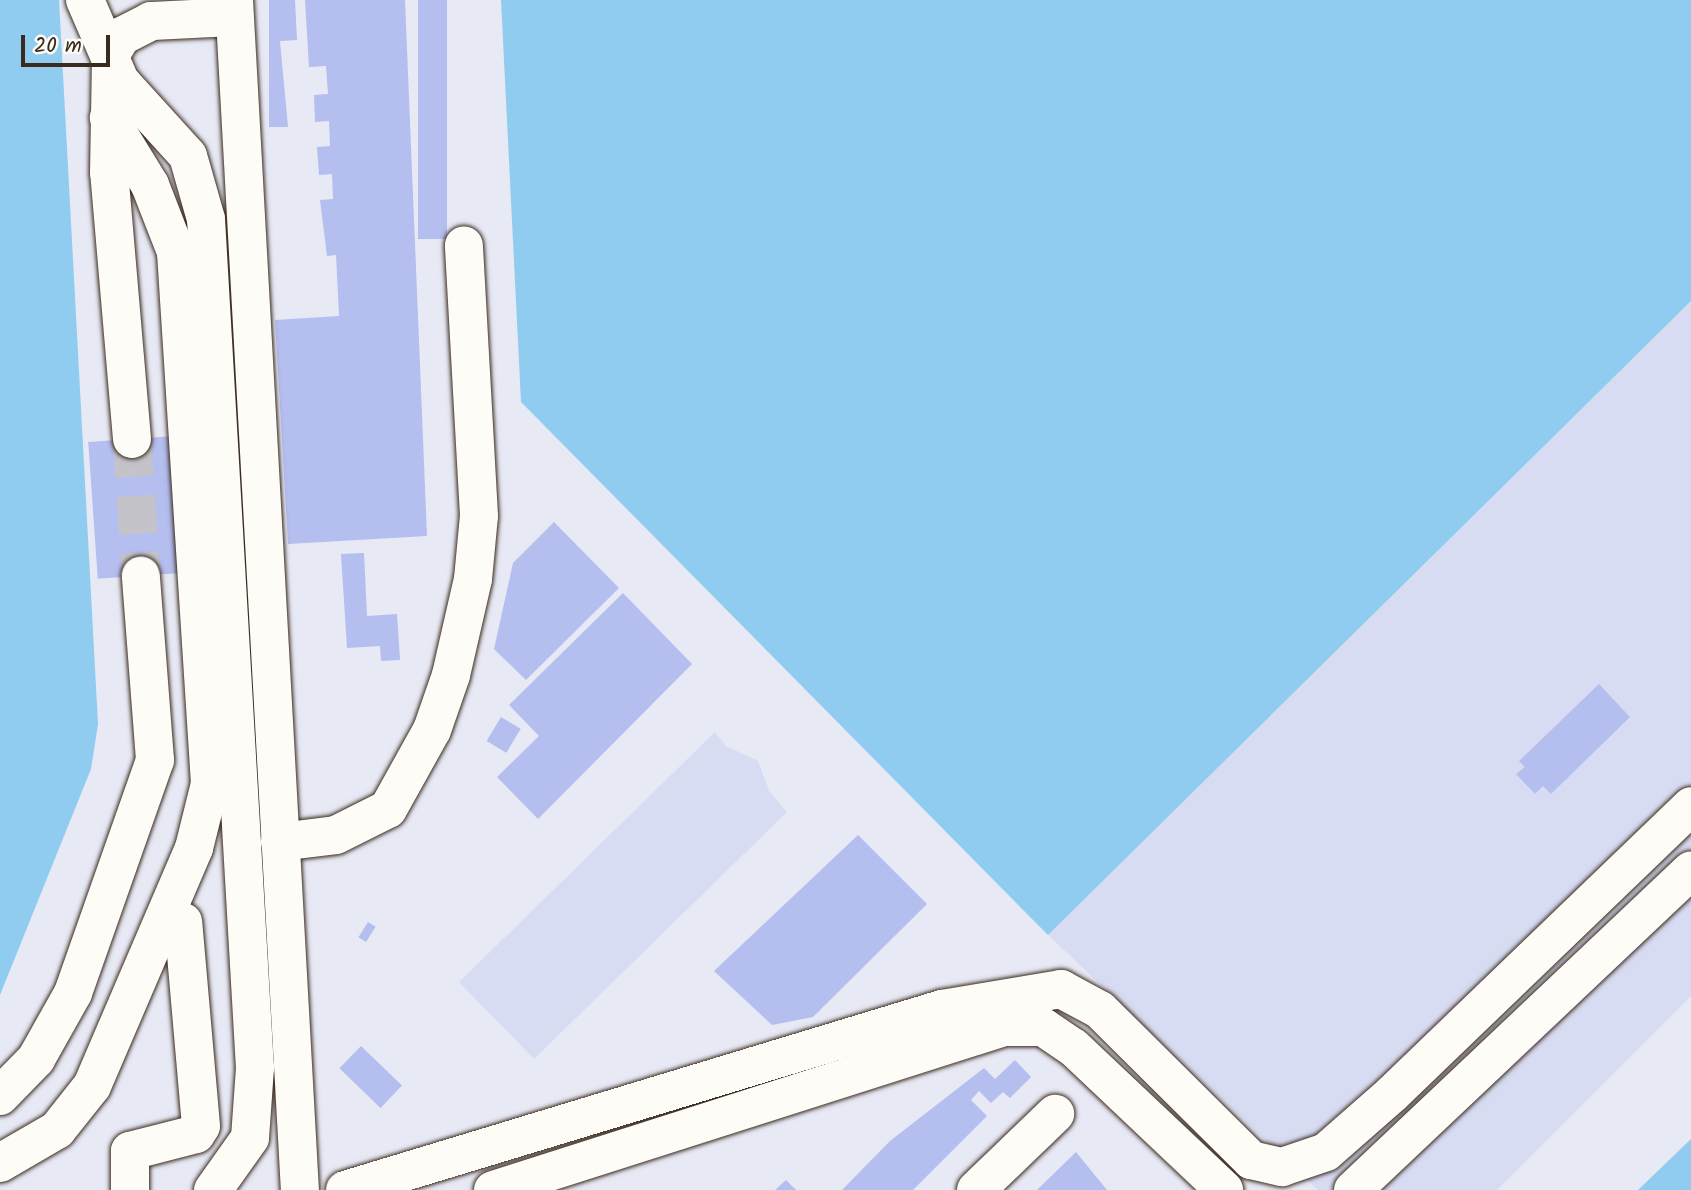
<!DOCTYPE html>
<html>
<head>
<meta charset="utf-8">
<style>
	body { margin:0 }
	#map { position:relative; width:1691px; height:1190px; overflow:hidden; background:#e7e9f5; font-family:Kalam,sans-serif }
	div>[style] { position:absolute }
	.built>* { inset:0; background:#d8dcf3 }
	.water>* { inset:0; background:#8fccef }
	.building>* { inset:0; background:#b4beef; transform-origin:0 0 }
	.minor-tunnel>* { height:38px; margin-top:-19px; transform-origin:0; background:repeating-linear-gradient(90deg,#c5c3ca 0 38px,transparent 0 57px) }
	.roads { filter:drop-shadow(0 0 2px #3b2a1e) drop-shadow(0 0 2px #3b2a1e) }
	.minor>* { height:38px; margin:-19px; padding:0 19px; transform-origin:19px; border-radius:19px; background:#fdfcf7 }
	span { translate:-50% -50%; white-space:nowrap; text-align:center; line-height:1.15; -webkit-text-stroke:5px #fdfcf7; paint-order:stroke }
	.scale { position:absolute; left:21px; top:35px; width:89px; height:32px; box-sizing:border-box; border:4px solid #3b2a1e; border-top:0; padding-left:9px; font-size:21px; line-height:24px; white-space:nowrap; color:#3b2a1e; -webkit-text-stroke:5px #fdfcf7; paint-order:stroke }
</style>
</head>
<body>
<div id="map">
	<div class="built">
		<i style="clip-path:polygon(1691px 301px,1691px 996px,1497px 1190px,1318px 1190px,1048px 935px)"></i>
		<i style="clip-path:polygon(715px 732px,726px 746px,758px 761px,769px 791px,787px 812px,534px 1059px,459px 982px)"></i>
	</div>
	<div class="water">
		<i style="clip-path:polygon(0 0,59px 0,98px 724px,91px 769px,0 995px)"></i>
		<i style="clip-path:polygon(501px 0,1691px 0,1691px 301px,1048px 935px,521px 402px)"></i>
		<i style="clip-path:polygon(1691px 1139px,1691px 1190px,1638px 1190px)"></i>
	</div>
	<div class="building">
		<i style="clip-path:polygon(269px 0,295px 0,297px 40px,280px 41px,288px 127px,269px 127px)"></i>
		<i style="clip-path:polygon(305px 0,405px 0,427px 536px,288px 544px,275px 320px,339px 316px,336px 255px,327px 256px,320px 200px,333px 199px,332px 174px,319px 175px,317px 147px,330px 146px,329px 121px,315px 122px,314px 95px,328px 94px,326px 66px,309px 67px)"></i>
		<i style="left:418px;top:0;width:29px;height:239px"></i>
		<i style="left:175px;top:436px;width:137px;height:87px;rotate:86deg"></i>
		<i style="clip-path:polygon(554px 522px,619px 588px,526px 680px,494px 649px,513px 563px)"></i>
		<i style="clip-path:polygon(364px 553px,367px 616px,397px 614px,400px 660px,381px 661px,380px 646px,347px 648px,341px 554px)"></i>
		<i style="clip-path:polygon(623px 593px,692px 664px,538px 819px,497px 777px,539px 736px,509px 705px)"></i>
		<i style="clip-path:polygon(1599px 684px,1630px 717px,1551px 794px,1543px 786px,1535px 794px,1516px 774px,1525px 767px,1519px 761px)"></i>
		<i style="left:501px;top:717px;width:23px;height:28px;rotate:31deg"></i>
		<i style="clip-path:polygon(858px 835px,927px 904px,813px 1017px,772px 1025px,714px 971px)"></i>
		<i style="left:368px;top:922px;width:9px;height:18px;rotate:32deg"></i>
		<i style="left:361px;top:1046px;width:57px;height:31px;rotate:44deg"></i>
		<i style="clip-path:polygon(1015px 1060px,1031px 1077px,1010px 1098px,1003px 1092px,991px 1103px,979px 1091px,971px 1100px,987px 1116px,913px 1190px,842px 1190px,890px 1141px,984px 1068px,995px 1079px)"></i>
		<i style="clip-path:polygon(1076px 1152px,1107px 1190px,1037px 1190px)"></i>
		<i style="clip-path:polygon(786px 1180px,796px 1190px,775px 1190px)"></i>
	</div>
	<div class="minor-tunnel">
		<i style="left:132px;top:439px;width:137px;rotate:86.2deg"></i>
	</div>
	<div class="roads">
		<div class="minor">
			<i style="left:85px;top:0;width:88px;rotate:66.6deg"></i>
			<i style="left:120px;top:81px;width:101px;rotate:47.8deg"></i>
			<i style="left:188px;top:156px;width:66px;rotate:74.1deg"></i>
			<i style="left:206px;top:219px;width:850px;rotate:86.7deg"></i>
			<i style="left:255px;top:1068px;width:70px;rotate:94.1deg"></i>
			<i style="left:250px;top:1138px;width:64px;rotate:125.4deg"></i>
			<i style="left:234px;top:0;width:1192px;rotate:86.83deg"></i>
			<i style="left:132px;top:439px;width:267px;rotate:-94.9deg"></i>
			<i style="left:109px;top:173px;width:119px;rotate:-89deg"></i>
			<i style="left:111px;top:54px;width:21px;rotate:-59deg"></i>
			<i style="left:122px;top:36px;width:33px;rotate:-27deg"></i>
			<i style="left:151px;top:21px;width:83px;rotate:-2.8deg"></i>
			<i style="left:280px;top:842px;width:56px;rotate:-7.1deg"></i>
			<i style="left:336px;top:835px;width:58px;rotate:-26.6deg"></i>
			<i style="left:388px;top:809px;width:90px;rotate:-60.9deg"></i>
			<i style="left:432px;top:730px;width:58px;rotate:-70.9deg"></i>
			<i style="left:451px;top:675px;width:98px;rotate:-77.1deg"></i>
			<i style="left:473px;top:579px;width:63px;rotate:-84.6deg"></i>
			<i style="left:479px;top:516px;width:271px;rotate:-93.2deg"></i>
			<i style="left:0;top:1096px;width:52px;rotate:-45.8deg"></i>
			<i style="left:36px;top:1059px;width:76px;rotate:-60.7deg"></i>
			<i style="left:73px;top:993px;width:247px;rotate:-70.6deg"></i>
			<i style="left:155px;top:760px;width:185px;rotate:-94.4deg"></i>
			<i style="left:0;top:1163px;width:66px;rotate:-30.1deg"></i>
			<i style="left:57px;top:1130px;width:56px;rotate:-51.5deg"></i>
			<i style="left:92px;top:1086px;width:259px;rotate:-66.8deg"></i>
			<i style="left:194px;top:848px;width:66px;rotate:-76deg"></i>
			<i style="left:210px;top:784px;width:533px;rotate:-93.66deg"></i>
			<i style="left:176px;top:252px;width:72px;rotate:-111.2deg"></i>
			<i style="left:150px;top:185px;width:79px;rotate:-121.5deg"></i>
			<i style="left:130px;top:1190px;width:39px;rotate:-90deg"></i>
			<i style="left:130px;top:1151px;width:68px;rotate:-14.4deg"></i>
			<i style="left:196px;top:1134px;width:9px;rotate:-58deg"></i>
			<i style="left:201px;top:1126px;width:205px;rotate:-95deg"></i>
			<i style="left:345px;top:1190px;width:624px;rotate:-16.87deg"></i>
			<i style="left:942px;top:1009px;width:121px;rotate:-9.5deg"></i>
			<i style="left:1061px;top:989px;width:44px;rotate:28.3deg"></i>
			<i style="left:1100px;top:1010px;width:213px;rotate:44.8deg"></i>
			<i style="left:1251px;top:1160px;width:32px;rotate:13deg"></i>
			<i style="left:1282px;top:1167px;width:46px;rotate:-18.8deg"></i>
			<i style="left:1326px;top:1152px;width:88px;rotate:-41.3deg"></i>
			<i style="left:1392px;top:1094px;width:415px;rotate:-43.9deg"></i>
			<i style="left:493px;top:1190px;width:536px;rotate:-17.69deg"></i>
			<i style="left:1004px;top:1027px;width:39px"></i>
			<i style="left:1043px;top:1027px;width:36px;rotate:34deg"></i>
			<i style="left:1073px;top:1047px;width:208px;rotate:43.4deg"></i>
			<i style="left:976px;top:1190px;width:110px;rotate:-43.9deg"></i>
			<i style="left:1353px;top:1190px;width:465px;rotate:-43.4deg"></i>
		</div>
	</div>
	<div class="scale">20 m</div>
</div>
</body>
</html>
